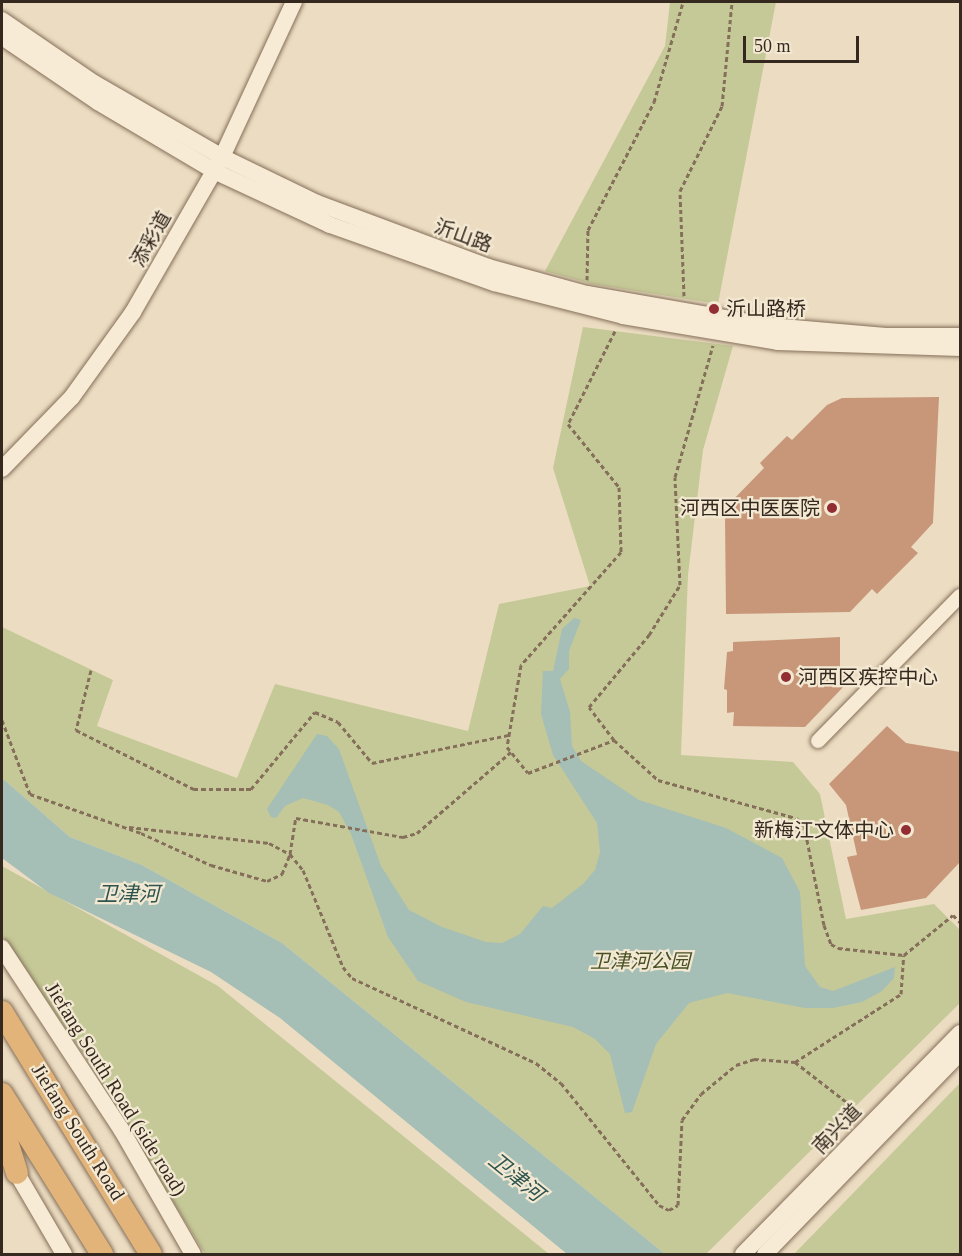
<!DOCTYPE html>
<html>
<head>
<meta charset="utf-8">
<style>
	body { margin:0 }
	#map { position:relative; width:962px; height:1256px; overflow:hidden; background:#ecddc2; font-family:"Times New Roman","Noto Sans SC",serif }
	div>[style] { position:absolute }
	.green>* { inset:0; background:#c5c997 }
	.water>* { inset:0; background:#a5beb6 }
	.building>* { inset:0; background:#c8977a }
	.path>* { height:3px; margin-top:-1.5px; transform-origin:0; background:repeating-linear-gradient(90deg,#856f5a 0 4.5px,transparent 0 7.5px) }
	.roads { filter:drop-shadow(0 0 2px #856f5a) drop-shadow(0 0 2px #856f5a) }
	.minor>* { height:14px; margin:-7px; padding:0 7px; transform-origin:7px; border-radius:7px; background:#f7ebd5 }
	.tertiary>* { height:16px; margin:-8px; padding:0 8px; transform-origin:8px; border-radius:8px; background:#f7ebd5 }
	.trunk>* { height:22px; margin:-11px; padding:0 11px; transform-origin:11px; border-radius:11px; background:#e2b47a }
	.dots>* { width:16px; height:16px; translate:-50% -50%; box-sizing:border-box; border:3px solid #f3e8d2; border-radius:50% }
	span { translate:-50% -50%; white-space:nowrap; text-align:center; line-height:1.15; -webkit-text-stroke:4.5px #f3e8d2; paint-order:stroke }
	.street-label { font-size:20px; color:#35281e }
	.poi-label { font-size:20px; color:#35281e }
	.left { translate:0 -50%; text-align:left }
	.right { translate:-100% -50%; text-align:right }
	.park-label { font-size:20px; color:#485125; font-style:italic }
	.water-label { font-size:21px; color:#2e5450; font-style:italic }
	.frame { position:absolute; inset:0; border:3px solid #35281e; pointer-events:none }
	.scale { position:absolute; left:743px; top:36px; width:116px; height:27px; box-sizing:border-box; border:3px solid #35281e; border-top:0; padding-left:8px; font-size:18px; line-height:21px; white-space:nowrap; color:#35281e; -webkit-text-stroke:4px #f3e8d2; paint-order:stroke }
</style>
</head>
<body>
<div id="map">
	<div class="green">
		<i style="clip-path:polygon(670px 2px,776px 2px,718px 304px,592px 284px,545px 271px,665px 46px)"></i>
		<i style="clip-path:polygon(583px 327px,733px 346px,703px 450px,688px 575px,681px 755px,793px 762px,820px 794px,846px 919px,934px 904px,960px 930px,960px 1003px,706px 1254px,665px 1254px,282px 943px,142px 865px,70px 837px,2px 778px,2px 627px,113px 680px,97px 726px,237px 778px,275px 684px,468px 731px,499px 604px,590px 586px,553px 468px)"></i>
		<i style="clip-path:polygon(2px 866px,218px 986px,549px 1254px,205px 1254px,86px 1058px,2px 935px)"></i>
		<i style="clip-path:polygon(960px 1083px,960px 1254px,794px 1254px)"></i>
	</div>
	<div class="water">
		<i style="clip-path:polygon(574px 618px,581px 620px,569px 651px,569px 669px,560px 679px,570px 712px,572px 746px,581px 761px,639px 800px,726px 828px,782px 858px,800px 892px,805px 966px,820px 987px,833px 991px,895px 967px,894px 978px,882px 991px,862px 1002px,833px 1008px,805px 1008px,727px 993px,689px 1003px,656px 1044px,632px 1112px,625px 1113px,610px 1054px,595px 1039px,573px 1027px,466px 1002px,418px 981px,388px 937px,351px 834px,339px 812px,328px 805px,303px 798px,285px 806px,276px 818px,271px 817px,267px 809px,317px 734px,327px 736px,339px 749px,381px 866px,409px 910px,442px 927px,486px 942px,502px 943px,520px 934px,543px 906px,552px 908px,583px 884px,595px 870px,600px 852px,597px 823px,553px 755px,541px 714px,543px 671px,553px 671px,562px 629px)"></i>
		<i style="clip-path:polygon(2px 778px,70px 837px,142px 865px,282px 943px,665px 1254px,567px 1254px,280px 1018px,211px 972px,49px 893px,2px 858px)"></i>
	</div>
	<div class="building">
		<i style="clip-path:polygon(939px 397px,933px 523px,911px 547px,918px 553px,877px 594px,872px 589px,850px 612px,726px 614px,725px 519px,730px 512px,730px 503px,764px 468px,760px 463px,787px 436px,792px 440px,827px 405px,842px 398px)"></i>
		<i style="clip-path:polygon(840px 637px,840px 668px,848px 670px,847px 683px,805px 727px,733px 726px,734px 712px,727px 713px,727px 690px,724px 689px,727px 652px,733px 651px,733px 642px)"></i>
		<i style="clip-path:polygon(887px 726px,906px 743px,960px 752px,960px 862px,926px 898px,861px 910px,847px 857px,857px 855px,846px 805px,829px 784px)"></i>
	</div>
	<div class="path">
		<i style="left:587px;top:280px;width:50px;rotate:-88.9deg"></i>
		<i style="left:588px;top:230px;width:144px;rotate:-62.7deg"></i>
		<i style="left:654px;top:102px;width:104px;rotate:-73.8deg"></i>
		<i style="left:684px;top:296px;width:105px;rotate:-92.2deg"></i>
		<i style="left:680px;top:191px;width:95px;rotate:-63.7deg"></i>
		<i style="left:722px;top:106px;width:104px;rotate:-84.5deg"></i>
		<i style="left:615px;top:331px;width:104px;rotate:116.8deg"></i>
		<i style="left:568px;top:424px;width:81px;rotate:51deg"></i>
		<i style="left:619px;top:487px;width:65px;rotate:88.2deg"></i>
		<i style="left:621px;top:552px;width:151px;rotate:131.5deg"></i>
		<i style="left:521px;top:665px;width:83px;rotate:99.7deg"></i>
		<i style="left:507px;top:747px;width:33px;rotate:51deg"></i>
		<i style="left:528px;top:773px;width:92px;rotate:-21deg"></i>
		<i style="left:614px;top:740px;width:59px;rotate:42.3deg"></i>
		<i style="left:658px;top:780px;width:143px;rotate:15.4deg"></i>
		<i style="left:796px;top:818px;width:11px;rotate:41deg"></i>
		<i style="left:804px;top:825px;width:102px;rotate:78.7deg"></i>
		<i style="left:824px;top:925px;width:20px;rotate:70deg"></i>
		<i style="left:831px;top:944px;width:8px;rotate:30deg"></i>
		<i style="left:838px;top:948px;width:66px;rotate:6.1deg"></i>
		<i style="left:904px;top:955px;width:63px;rotate:-39.2deg"></i>
		<i style="left:953px;top:915px;width:10px;rotate:45deg"></i>
		<i style="left:91px;top:670px;width:62px;rotate:104deg"></i>
		<i style="left:76px;top:730px;width:132px;rotate:26.6deg"></i>
		<i style="left:194px;top:789px;width:57px"></i>
		<i style="left:251px;top:789px;width:100px;rotate:-50.3deg"></i>
		<i style="left:315px;top:712px;width:25px;rotate:23deg"></i>
		<i style="left:338px;top:722px;width:53px;rotate:50.3deg"></i>
		<i style="left:372px;top:763px;width:140px;rotate:-11.6deg"></i>
		<i style="left:2px;top:720px;width:79px;rotate:69.3deg"></i>
		<i style="left:30px;top:794px;width:118px;rotate:19.4deg"></i>
		<i style="left:141px;top:833px;width:77px;rotate:24.6deg"></i>
		<i style="left:211px;top:865px;width:58px;rotate:15.9deg"></i>
		<i style="left:267px;top:881px;width:17px;rotate:-25deg"></i>
		<i style="left:282px;top:874px;width:22px;rotate:-68deg"></i>
		<i style="left:290px;top:854px;width:21px;rotate:51deg"></i>
		<i style="left:303px;top:870px;width:105px;rotate:67.6deg"></i>
		<i style="left:343px;top:967px;width:14px;rotate:51deg"></i>
		<i style="left:352px;top:978px;width:203px;rotate:24.8deg"></i>
		<i style="left:536px;top:1063px;width:32px;rotate:39deg"></i>
		<i style="left:561px;top:1083px;width:156px;rotate:51.2deg"></i>
		<i style="left:659px;top:1205px;width:11px;rotate:27deg"></i>
		<i style="left:669px;top:1210px;width:10px;rotate:-29deg"></i>
		<i style="left:678px;top:1205px;width:85px;rotate:-87.3deg"></i>
		<i style="left:682px;top:1120px;width:32px;rotate:-54deg"></i>
		<i style="left:701px;top:1094px;width:45px;rotate:-39.6deg"></i>
		<i style="left:736px;top:1065px;width:19px;rotate:-18deg"></i>
		<i style="left:754px;top:1059px;width:41px;rotate:4.2deg"></i>
		<i style="left:795px;top:1062px;width:85px;rotate:37.8deg"></i>
		<i style="left:614px;top:740px;width:41px;rotate:-127.1deg"></i>
		<i style="left:589px;top:707px;width:94px;rotate:-50.2deg"></i>
		<i style="left:649px;top:635px;width:59px;rotate:-58.2deg"></i>
		<i style="left:680px;top:585px;width:108px;rotate:-92.7deg"></i>
		<i style="left:675px;top:477px;width:137px;rotate:-73.9deg"></i>
		<i style="left:129px;top:827px;width:141px;rotate:6.5deg"></i>
		<i style="left:269px;top:843px;width:24px;rotate:28deg"></i>
		<i style="left:290px;top:854px;width:36px;rotate:-81deg"></i>
		<i style="left:296px;top:818px;width:109px;rotate:10.1deg"></i>
		<i style="left:403px;top:837px;width:15px;rotate:-16deg"></i>
		<i style="left:417px;top:833px;width:124px;rotate:-40.8deg"></i>
		<i style="left:795px;top:1062px;width:126px;rotate:-32.7deg"></i>
		<i style="left:901px;top:994px;width:39px;rotate:-86deg"></i>
	</div>
	<div class="roads">
		<div class="minor">
			<i style="left:818px;top:741px;width:203px;rotate:-45.6deg"></i>
		</div>
		<div class="tertiary">
			<i style="left:2px;top:20px;width:112px;rotate:34.4deg"></i>
			<i style="left:94px;top:83px;width:148px;rotate:30deg"></i>
			<i style="left:222px;top:157px;width:106px;rotate:25.8deg"></i>
			<i style="left:317px;top:203px;width:183px;rotate:20.5deg"></i>
			<i style="left:488px;top:267px;width:103px;rotate:15.3deg"></i>
			<i style="left:587px;top:294px;width:186px;rotate:9.9deg"></i>
			<i style="left:770px;top:326px;width:116px;rotate:4.9deg"></i>
			<i style="left:886px;top:336px;width:74px"></i>
			<i style="left:2px;top:37px;width:116px;rotate:34.1deg"></i>
			<i style="left:98px;top:102px;width:135px;rotate:30.7deg"></i>
			<i style="left:214px;top:171px;width:128px;rotate:25deg"></i>
			<i style="left:330px;top:225px;width:174px;rotate:19.5deg"></i>
			<i style="left:494px;top:283px;width:133px;rotate:14.3deg"></i>
			<i style="left:623px;top:316px;width:157px;rotate:9.5deg"></i>
			<i style="left:778px;top:342px;width:182px;rotate:1.9deg"></i>
			<i style="left:2px;top:469px;width:100px;rotate:-45.8deg"></i>
			<i style="left:72px;top:397px;width:105px;rotate:-54.3deg"></i>
			<i style="left:133px;top:312px;width:179px;rotate:-60.1deg"></i>
			<i style="left:222px;top:157px;width:171px;rotate:-65.1deg"></i>
			<i style="left:2px;top:948px;width:217px;rotate:56.7deg"></i>
			<i style="left:121px;top:1129px;width:144px;rotate:60.1deg"></i>
			<i style="left:12px;top:1165px;width:103px;rotate:59.7deg"></i>
			<i style="left:743px;top:1254px;width:310px;rotate:-45.5deg"></i>
			<i style="left:765px;top:1254px;width:280px;rotate:-45.9deg"></i>
		</div>
		<div class="trunk">
			<i style="left:2px;top:1012px;width:284px;rotate:58.4deg"></i>
			<i style="left:2px;top:1094px;width:189px;rotate:58deg"></i>
			<i style="left:2px;top:1125px;width:50px;rotate:72.6deg"></i>
		</div>
	</div>
	<div class="dots">
		<i style="left:714px;top:309px;background:#912d33"></i>
		<i style="left:832px;top:508px;background:#912d33"></i>
		<i style="left:786px;top:677px;background:#912d33"></i>
		<i style="left:906px;top:830px;background:#912d33"></i>
	</div>
	<div class="street-label">
		<span style="left:463px;top:236px;rotate:20deg">沂山路</span>
		<span style="left:151px;top:239px;rotate:-60deg">添彩道</span>
		<span style="left:116px;top:1089px;rotate:58deg">Jiefang South Road (side road)</span>
		<span style="left:837px;top:1129px;rotate:-46deg">南兴道</span>
		<span style="left:78px;top:1132px;rotate:58deg">Jiefang South Road</span>
	</div>
	<div class="poi-label">
		<span class="left" style="left:726px;top:309px">沂山路桥</span>
		<span class="right" style="left:820px;top:508px">河西区中医医院</span>
		<span class="left" style="left:798px;top:677px">河西区疾控中心</span>
		<span class="right" style="left:894px;top:830px">新梅江文体中心</span>
	</div>
	<div class="park-label">
		<span style="left:640px;top:961px">卫津河公园</span>
	</div>
	<div class="water-label">
		<span style="left:128px;top:894px">卫津河</span>
		<span style="left:516px;top:1177px;rotate:39deg">卫津河</span>
	</div>
	<div class="frame"></div>
	<div class="scale">50 m</div>
</div>
</body>
</html>
